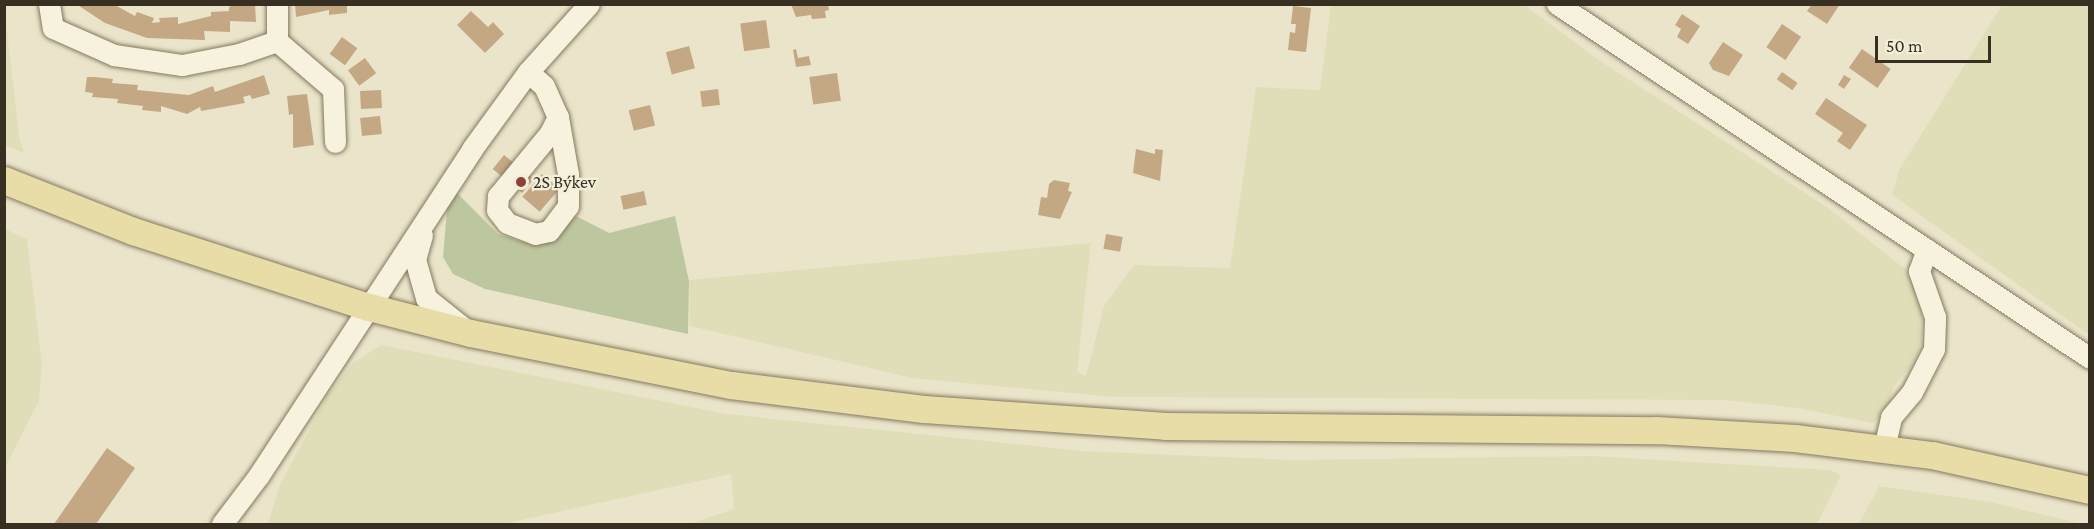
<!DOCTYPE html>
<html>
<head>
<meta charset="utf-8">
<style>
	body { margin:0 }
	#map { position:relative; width:2094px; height:529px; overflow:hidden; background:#eae5ca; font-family:"Crimson Pro",serif }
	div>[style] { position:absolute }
	.farmland>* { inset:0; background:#dfdeb8 }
	.green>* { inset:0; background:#bdc79f }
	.building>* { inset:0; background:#c4a884; transform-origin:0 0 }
	.roads { filter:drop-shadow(0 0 2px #857960) drop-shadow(0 0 2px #857960) }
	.minor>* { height:21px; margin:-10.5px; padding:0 10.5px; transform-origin:10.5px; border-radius:10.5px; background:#f6f2dd }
	.major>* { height:27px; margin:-13.5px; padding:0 13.5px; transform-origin:13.5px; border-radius:13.5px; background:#e8dda7 }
	.dots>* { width:16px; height:16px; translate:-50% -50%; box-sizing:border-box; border:3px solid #f2efd9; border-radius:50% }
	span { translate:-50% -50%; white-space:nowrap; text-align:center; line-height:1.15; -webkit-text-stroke:4.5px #f2efd9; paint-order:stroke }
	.poi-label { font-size:18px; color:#372f22 }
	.left { translate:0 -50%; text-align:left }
	.frame { position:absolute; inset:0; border:6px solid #372f22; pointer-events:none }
	.scale { position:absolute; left:1875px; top:36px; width:116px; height:27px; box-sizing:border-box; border:3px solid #372f22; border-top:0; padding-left:8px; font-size:18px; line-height:21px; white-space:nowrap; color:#372f22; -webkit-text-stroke:4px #f2efd9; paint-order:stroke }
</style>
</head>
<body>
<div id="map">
	<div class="farmland">
		<i style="clip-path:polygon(1523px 4px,1600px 61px,1824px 205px,1909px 272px,1922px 314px,1921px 344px,1914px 363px,1894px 386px,1884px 415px,1872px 423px,1797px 408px,1725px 400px,1114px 397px,912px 378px,690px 326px,689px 280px,1091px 243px,1077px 372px,1086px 376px,1104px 306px,1134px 265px,1230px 268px,1256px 87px,1320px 90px,1331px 5px)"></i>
		<i style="clip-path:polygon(4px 5px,19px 136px,24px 153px,5px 145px)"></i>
		<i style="clip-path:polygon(2002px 5px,2089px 5px,2089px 335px,1892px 195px,1899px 170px)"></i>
		<i style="clip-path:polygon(5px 229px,27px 239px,42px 365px,39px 401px,5px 468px)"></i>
		<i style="clip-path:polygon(381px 345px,727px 414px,1082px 451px,1293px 460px,1591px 456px,1830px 470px,1841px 475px,1817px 524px,689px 524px,734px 509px,731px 474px,503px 524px,268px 524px,279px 487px,327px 396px,353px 363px)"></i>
		<i style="clip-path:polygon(1879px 486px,1991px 502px,2082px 524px,1859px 524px)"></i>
	</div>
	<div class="green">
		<i style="clip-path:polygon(456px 192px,498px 234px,530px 244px,557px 235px,576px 216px,609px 233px,675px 216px,689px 281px,688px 334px,485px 289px,453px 274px,443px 257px,447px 209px)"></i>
	</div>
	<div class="building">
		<i style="clip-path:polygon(76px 4px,115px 5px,135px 16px,137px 12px,154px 18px,152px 23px,160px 22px,159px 18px,178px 17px,178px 24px,211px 16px,211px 12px,229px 11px,229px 7px,236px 4px,255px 4px,256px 22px,230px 21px,230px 32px,204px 31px,205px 40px,147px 38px,105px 23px)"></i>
		<i style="clip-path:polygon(295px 4px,347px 4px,347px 13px,329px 15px,329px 10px,296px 17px)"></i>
		<i style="clip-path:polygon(791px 4px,828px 4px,829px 10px,825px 11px,826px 18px,812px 19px,811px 15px,796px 17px)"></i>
		<i style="clip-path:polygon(1812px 4px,1840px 4px,1827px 24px,1807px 11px)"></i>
		<i style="clip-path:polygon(1293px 6px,1311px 8px,1306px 52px,1288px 50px,1290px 32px,1295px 33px,1296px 24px,1291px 24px)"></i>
		<i style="clip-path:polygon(471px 11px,488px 27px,493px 22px,504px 34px,485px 53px,457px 25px)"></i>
		<i style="clip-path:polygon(1682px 14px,1700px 26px,1688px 44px,1677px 37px,1681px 29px,1675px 25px)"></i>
		<i style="left:766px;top:20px;width:28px;height:26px;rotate:82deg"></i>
		<i style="left:1782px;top:24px;width:23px;height:28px;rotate:34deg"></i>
		<i style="left:342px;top:37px;width:19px;height:21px;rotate:36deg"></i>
		<i style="clip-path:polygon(1723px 42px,1743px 55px,1729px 76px,1713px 70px,1709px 63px)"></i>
		<i style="left:689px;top:46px;width:23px;height:24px;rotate:75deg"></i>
		<i style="clip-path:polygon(796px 49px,798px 58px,809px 56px,811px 65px,796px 67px,793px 50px)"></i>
		<i style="left:1862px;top:49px;width:35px;height:23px;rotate:35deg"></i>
		<i style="left:365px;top:58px;width:19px;height:21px;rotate:54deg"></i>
		<i style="left:1782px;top:72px;width:19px;height:9px;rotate:35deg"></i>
		<i style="left:837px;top:73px;width:28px;height:28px;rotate:82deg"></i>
		<i style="clip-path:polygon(264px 75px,270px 94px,252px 99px,250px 95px,243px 97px,245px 103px,201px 111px,200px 107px,187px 114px,161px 106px,161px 112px,142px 110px,143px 106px,117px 103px,118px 99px,92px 97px,93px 93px,85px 92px,87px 77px,94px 77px,113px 79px,112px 83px,138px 85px,137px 90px,189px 95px,213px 86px,215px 92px)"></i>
		<i style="clip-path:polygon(1844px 75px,1851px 79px,1844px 89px,1838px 85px)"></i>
		<i style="left:718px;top:89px;width:16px;height:18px;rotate:83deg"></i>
		<i style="left:381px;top:90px;width:18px;height:21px;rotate:87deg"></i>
		<i style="clip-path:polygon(307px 94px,314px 145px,293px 148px,293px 114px,289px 115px,287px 96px)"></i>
		<i style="clip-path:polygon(1826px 98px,1867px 125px,1850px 150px,1837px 141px,1843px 133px,1815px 114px)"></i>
		<i style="left:650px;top:105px;width:21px;height:22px;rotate:76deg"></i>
		<i style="left:380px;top:116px;width:18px;height:20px;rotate:84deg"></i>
		<i style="clip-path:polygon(1136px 149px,1155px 154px,1155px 149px,1163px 150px,1160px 181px,1133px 173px)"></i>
		<i style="left:504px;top:155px;width:38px;height:18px;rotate:39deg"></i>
		<i style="left:542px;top:174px;width:23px;height:30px;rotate:41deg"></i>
		<i style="clip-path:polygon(1054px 180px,1070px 183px,1068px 191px,1072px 192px,1060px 219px,1038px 215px,1041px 197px,1047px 198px,1049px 184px)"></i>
		<i style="left:644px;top:191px;width:14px;height:24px;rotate:78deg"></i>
		<i style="left:1106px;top:234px;width:17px;height:15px;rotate:10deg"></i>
		<i style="clip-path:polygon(107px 448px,135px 468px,96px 524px,54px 524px)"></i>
	</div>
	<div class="roads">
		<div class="minor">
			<i style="left:49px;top:4px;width:24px;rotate:81deg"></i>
			<i style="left:53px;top:28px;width:67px;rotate:23.9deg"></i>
			<i style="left:114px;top:55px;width:69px;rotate:8.4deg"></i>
			<i style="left:182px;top:65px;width:58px;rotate:-10.9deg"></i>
			<i style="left:239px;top:54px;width:40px;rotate:-18.9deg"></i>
			<i style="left:277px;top:4px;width:37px;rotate:90deg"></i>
			<i style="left:277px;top:41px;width:74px;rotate:40.6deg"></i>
			<i style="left:333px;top:89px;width:53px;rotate:87.8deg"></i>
			<i style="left:1557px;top:4px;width:640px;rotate:33.59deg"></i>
			<i style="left:528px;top:72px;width:21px;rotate:41deg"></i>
			<i style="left:544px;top:86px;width:34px;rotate:66deg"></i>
			<i style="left:558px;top:117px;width:18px;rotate:117deg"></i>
			<i style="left:550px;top:133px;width:82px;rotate:129.5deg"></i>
			<i style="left:498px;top:196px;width:14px;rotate:94deg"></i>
			<i style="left:497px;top:210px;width:16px;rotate:52deg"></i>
			<i style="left:507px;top:223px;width:30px;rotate:21deg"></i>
			<i style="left:535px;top:234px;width:14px;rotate:-12deg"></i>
			<i style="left:549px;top:231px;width:31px;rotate:-53deg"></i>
			<i style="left:568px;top:206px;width:32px;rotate:-90deg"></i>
			<i style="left:568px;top:174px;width:58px;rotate:-100deg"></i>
			<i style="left:422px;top:235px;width:25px;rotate:106deg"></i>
			<i style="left:415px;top:259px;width:41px;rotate:74.2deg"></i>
			<i style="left:426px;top:298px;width:50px;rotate:38.5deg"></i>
			<i style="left:1884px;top:448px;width:32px;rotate:-77deg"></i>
			<i style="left:1891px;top:417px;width:33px;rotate:-50deg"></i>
			<i style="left:1912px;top:392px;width:48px;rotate:-62.9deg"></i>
			<i style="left:1934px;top:349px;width:32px;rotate:-88deg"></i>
			<i style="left:1935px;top:317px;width:49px;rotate:-109.2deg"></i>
			<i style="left:1919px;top:271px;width:23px;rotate:-70deg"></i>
			<i style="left:222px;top:524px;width:61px;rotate:-52.9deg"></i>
			<i style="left:259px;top:475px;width:389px;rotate:-56.8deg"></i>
			<i style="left:472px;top:149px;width:95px;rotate:-54deg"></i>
			<i style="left:528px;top:72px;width:91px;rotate:-48.1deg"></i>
		</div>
		<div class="major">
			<i style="left:4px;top:180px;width:139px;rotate:21.6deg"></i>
			<i style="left:133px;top:231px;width:248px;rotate:17.9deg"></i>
			<i style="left:369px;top:307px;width:104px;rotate:14.4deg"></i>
			<i style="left:470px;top:333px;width:266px;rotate:11.3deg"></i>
			<i style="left:731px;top:385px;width:194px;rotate:7.1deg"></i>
			<i style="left:924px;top:409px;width:242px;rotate:4deg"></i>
			<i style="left:1165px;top:426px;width:491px;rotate:0.5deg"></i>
			<i style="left:1656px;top:430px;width:139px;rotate:3.3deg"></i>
			<i style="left:1795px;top:438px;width:138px;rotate:7.1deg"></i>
			<i style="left:1932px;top:455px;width:162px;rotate:12.5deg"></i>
		</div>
	</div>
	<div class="dots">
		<i style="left:521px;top:182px;background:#8e4237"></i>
	</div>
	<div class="poi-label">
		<span class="left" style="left:533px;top:182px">2S Býkev</span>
	</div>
	<div class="frame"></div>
	<div class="scale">50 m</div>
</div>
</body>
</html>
